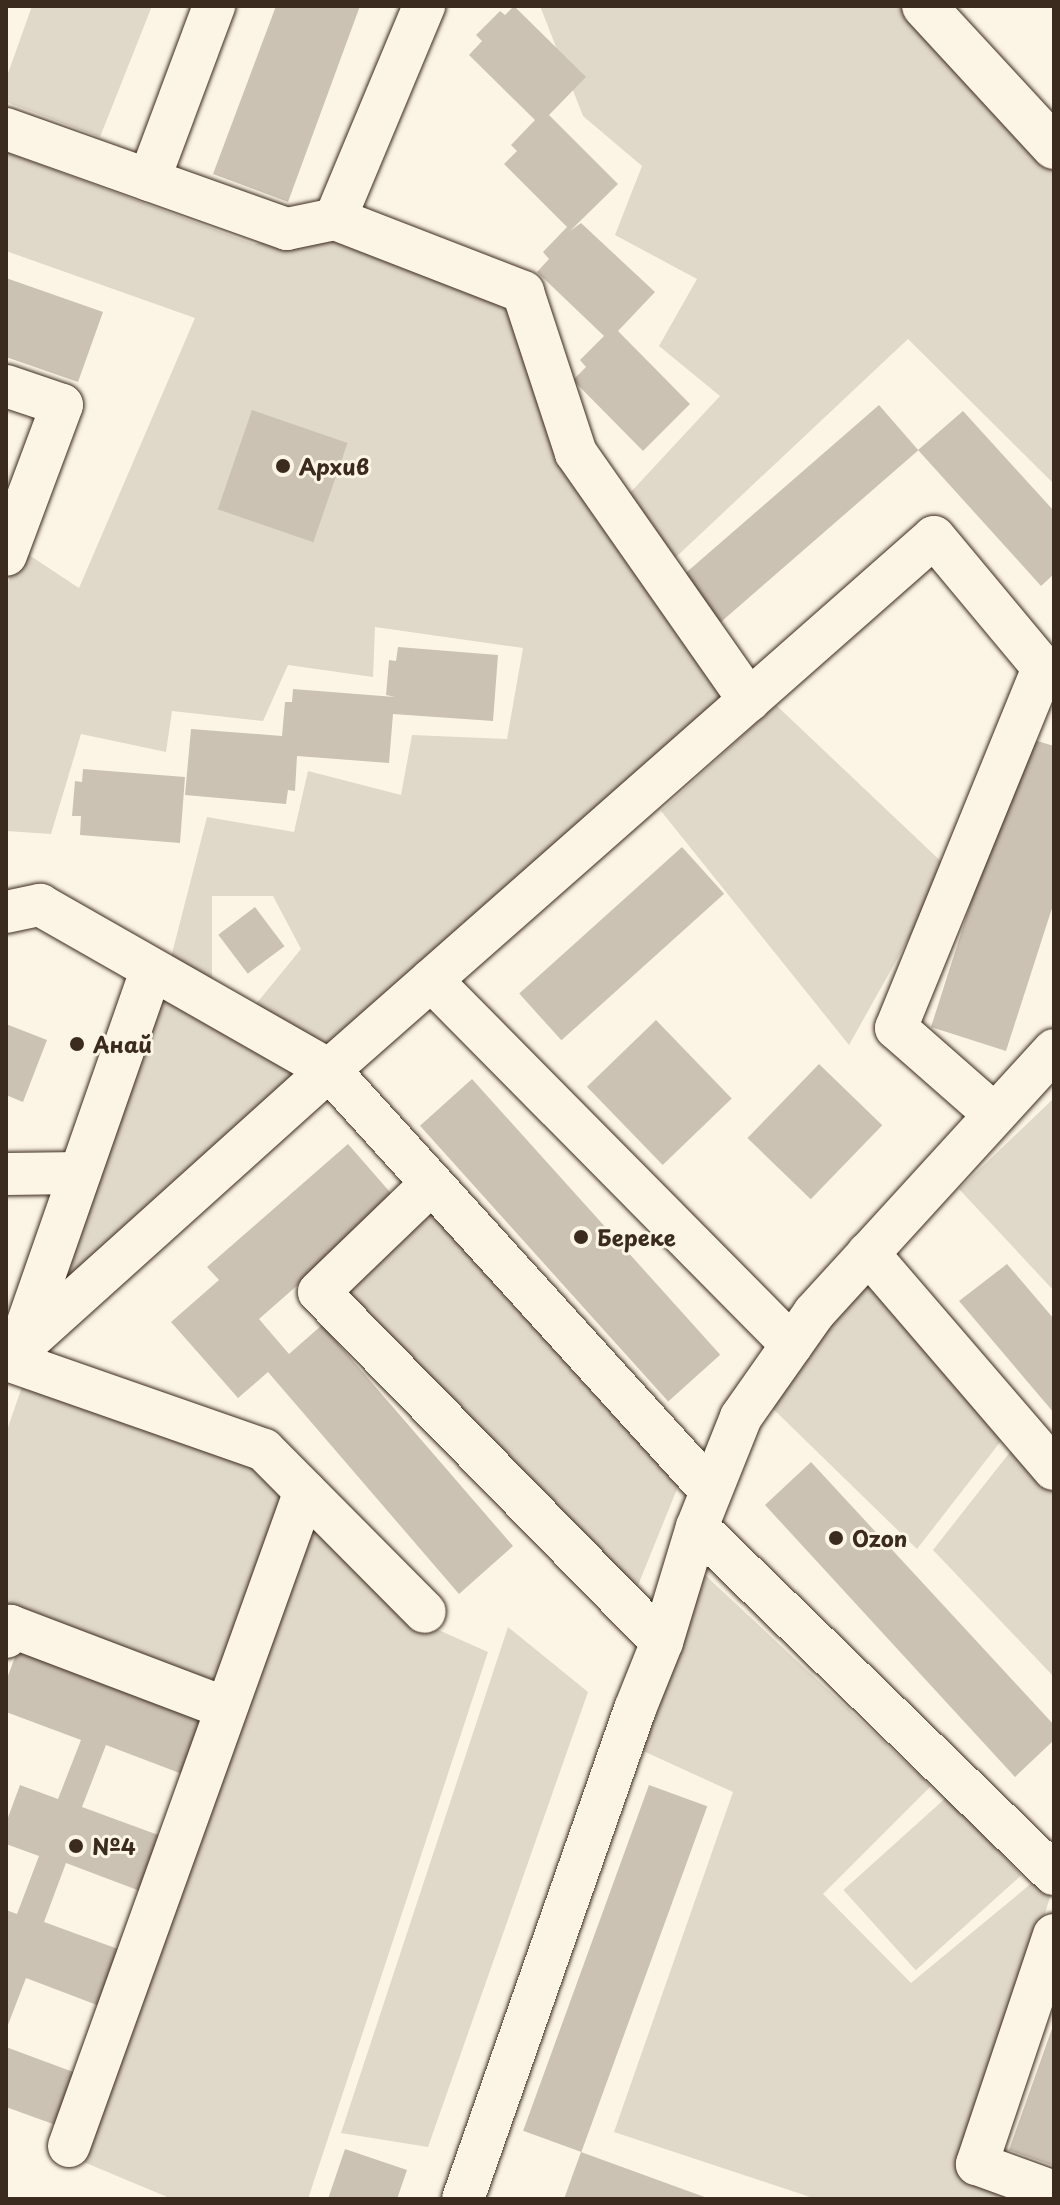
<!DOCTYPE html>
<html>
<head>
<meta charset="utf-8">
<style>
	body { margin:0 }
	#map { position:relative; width:1060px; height:2205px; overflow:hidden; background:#fcf5e5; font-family:"Playpen Sans",sans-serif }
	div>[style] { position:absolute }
	.green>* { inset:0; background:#e0d8c8; transform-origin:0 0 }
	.building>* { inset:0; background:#ccc2b3; transform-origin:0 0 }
	.roads { filter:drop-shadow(0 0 2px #3b2a1e) drop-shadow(0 0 2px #3b2a1e) }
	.minor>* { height:42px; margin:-21px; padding:0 21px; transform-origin:21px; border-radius:21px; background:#fcf5e5 }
	.major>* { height:44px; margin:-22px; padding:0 22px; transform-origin:22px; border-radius:22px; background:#fcf5e5 }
	.dots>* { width:22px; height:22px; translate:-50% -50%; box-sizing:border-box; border:4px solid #fcf5e5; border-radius:50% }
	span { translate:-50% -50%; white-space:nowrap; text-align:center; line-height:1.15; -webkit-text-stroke:6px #fcf5e5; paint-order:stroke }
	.poi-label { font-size:22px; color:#3b2a1e; font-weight:700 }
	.left { translate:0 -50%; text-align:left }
	.frame { position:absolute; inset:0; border:8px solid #3b2a1e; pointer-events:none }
</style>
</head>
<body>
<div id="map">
	<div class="green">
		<i style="clip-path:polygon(32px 6px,152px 6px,100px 137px,6px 102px,6px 79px)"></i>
		<i style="clip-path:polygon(540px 6px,901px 6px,1054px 172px,1054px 484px,908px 339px,675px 558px,629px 494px,720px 396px,659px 346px,697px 279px,615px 235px,642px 166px,583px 116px)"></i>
		<i style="clip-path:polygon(6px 152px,254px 244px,331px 231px,513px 303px,729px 691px,326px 1052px,247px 1015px,301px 949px,273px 896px,212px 896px,212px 988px,166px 977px,207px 817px,294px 832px,308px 771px,401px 795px,412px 735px,507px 739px,523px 648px,375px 627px,373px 677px,288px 665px,263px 721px,172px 711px,166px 752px,81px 734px,51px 834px,6px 831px,6px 588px,20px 549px,79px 588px,195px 318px,6px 251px)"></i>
		<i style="clip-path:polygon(776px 705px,948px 868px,849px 1045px,661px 811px)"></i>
		<i style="clip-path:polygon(157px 994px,310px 1071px,44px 1301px)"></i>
		<i style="clip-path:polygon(1054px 1098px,1054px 1291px,959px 1189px)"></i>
		<i style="clip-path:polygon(434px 1204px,679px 1484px,624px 1620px,341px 1297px)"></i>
		<i style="clip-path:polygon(868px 1275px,1008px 1432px,917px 1549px,765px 1401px)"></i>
		<i style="clip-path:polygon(25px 1378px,251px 1459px,292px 1501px,224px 1694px,6px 1612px,6px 1433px)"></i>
		<i style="clip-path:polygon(1014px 1447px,1054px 1493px,1054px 1677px,933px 1550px)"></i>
		<i style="clip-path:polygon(307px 1516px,425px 1624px,488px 1652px,308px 2199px,172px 2199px,74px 2158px)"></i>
		<i style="clip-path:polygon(690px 1561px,931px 1786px,823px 1894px,911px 1983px,1033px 1882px,1051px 1894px,964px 2174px,1031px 2199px,816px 2199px,614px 2132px,733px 1792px,608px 1735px)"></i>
		<i style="clip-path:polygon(508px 1627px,588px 1692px,428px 2147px,341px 2133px)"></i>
		<i style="left:949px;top:1795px;width:108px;height:142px;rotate:48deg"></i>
	</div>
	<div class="building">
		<i style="clip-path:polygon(276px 6px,360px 6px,288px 202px,213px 174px)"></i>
		<i style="clip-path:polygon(514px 6px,586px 77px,549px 115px,618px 184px,570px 231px,581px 223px,655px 292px,618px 331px,690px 404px,643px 451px,573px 380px,586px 367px,580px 360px,604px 336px,537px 272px,549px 259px,543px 252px,567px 227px,504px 164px,517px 151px,511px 145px,535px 120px,469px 55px,482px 41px,476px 35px,500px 11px,505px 15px)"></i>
		<i style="clip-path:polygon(6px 278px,103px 312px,78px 382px,6px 357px)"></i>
		<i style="left:879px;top:405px;width:60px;height:273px;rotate:49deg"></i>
		<i style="left:252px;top:410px;width:101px;height:105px;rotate:19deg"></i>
		<i style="clip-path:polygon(963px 411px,1054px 511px,1054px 574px,1041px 586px,918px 450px)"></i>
		<i style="clip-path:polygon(398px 647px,498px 655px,493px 721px,393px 714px,389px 763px,297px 756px,295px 791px,288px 790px,286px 804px,185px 795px,191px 729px,282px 736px,285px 702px,292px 702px,293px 689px,395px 697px,386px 695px,389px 660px,396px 661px)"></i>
		<i style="clip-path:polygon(1024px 737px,1054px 746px,1054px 902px,1006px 1051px,931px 1027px)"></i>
		<i style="clip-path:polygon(83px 769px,185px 777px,180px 843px,80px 835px,81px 816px,72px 816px,75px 781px,82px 782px)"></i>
		<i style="left:682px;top:847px;width:63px;height:219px;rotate:48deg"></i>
		<i style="left:255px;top:907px;width:49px;height:46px;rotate:53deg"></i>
		<i style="left:656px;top:1020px;width:109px;height:96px;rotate:46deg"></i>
		<i style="clip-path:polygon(6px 1024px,47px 1040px,23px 1102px,6px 1095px)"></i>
		<i style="left:819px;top:1064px;width:88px;height:103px;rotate:44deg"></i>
		<i style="left:472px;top:1079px;width:371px;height:70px;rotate:48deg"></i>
		<i style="clip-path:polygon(348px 1144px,396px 1199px,259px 1319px,289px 1354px,322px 1325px,513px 1546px,459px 1594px,268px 1372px,238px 1398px,171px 1322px,219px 1280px,207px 1267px)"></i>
		<i style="clip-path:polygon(1007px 1264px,1054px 1319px,1054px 1413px,959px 1301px)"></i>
		<i style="clip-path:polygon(811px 1462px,1054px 1725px,1054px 1740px,1015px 1777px,765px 1505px)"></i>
		<i style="clip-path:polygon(18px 1649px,211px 1721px,190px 1777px,106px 1745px,82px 1807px,161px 1836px,140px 1891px,66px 1863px,44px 1922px,118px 1949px,97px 2005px,26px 1978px,6px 2030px,6px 1910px,17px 1914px,39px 1856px,6px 1844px,6px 1823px,20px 1785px,58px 1799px,81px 1740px,6px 1712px,6px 1681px)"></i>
		<i style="left:649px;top:1785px;width:62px;height:368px;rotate:20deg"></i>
		<i style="clip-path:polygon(1054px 2023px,1054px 2166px,1009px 2150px)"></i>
		<i style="clip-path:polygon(6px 2047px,84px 2076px,64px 2128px,6px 2107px)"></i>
		<i style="clip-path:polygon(345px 2149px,407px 2170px,397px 2199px,328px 2199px)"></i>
		<i style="clip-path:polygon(581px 2152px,710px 2199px,564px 2199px)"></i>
	</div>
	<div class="roads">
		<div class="minor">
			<i style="left:6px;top:129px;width:298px;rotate:19.6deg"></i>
			<i style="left:287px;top:229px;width:49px;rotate:-11.8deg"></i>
			<i style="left:335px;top:219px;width:202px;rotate:21.2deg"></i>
			<i style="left:523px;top:292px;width:169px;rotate:71.8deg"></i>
			<i style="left:576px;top:453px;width:302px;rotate:55deg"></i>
			<i style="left:149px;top:180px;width:186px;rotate:-69.5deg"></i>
			<i style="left:335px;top:219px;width:231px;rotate:-67.3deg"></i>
			<i style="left:6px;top:386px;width:59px;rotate:18.7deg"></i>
			<i style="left:62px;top:405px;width:160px;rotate:110.5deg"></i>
			<i style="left:6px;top:912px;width:35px;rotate:-12deg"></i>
			<i style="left:40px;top:905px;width:333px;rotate:29.7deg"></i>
			<i style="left:329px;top:1070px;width:806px;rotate:-41.38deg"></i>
			<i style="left:934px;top:537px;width:170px;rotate:50.2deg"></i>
			<i style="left:1043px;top:668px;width:389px;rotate:112.2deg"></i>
			<i style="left:896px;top:1028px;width:130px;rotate:41.3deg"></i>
			<i style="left:431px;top:980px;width:513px;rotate:45.32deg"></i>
			<i style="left:6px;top:1174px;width:74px;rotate:-0.8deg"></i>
			<i style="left:430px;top:1185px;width:154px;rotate:136.1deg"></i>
			<i style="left:319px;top:1292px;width:490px;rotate:45.6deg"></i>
			<i style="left:868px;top:1253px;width:285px;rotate:49.3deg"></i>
			<i style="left:20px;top:1345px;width:398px;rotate:-70.7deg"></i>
			<i style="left:17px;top:1351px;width:420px;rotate:-42deg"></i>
			<i style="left:329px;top:1070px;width:568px;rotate:47.78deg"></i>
			<i style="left:13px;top:1362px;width:266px;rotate:19.3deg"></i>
			<i style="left:264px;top:1450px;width:228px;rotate:45.2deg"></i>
			<i style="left:697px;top:1527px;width:498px;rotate:44.2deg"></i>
			<i style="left:6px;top:1637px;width:12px;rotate:-70deg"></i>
			<i style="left:10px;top:1626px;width:231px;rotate:20.8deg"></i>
			<i style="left:1054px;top:1935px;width:242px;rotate:108.6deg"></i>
			<i style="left:977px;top:2164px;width:82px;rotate:20deg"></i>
			<i style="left:69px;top:2146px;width:696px;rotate:-70.19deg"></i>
			<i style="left:463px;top:2199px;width:519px;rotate:-70.66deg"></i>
			<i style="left:635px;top:1709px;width:72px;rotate:-68.1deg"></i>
			<i style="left:662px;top:1642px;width:120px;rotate:-73.1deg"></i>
			<i style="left:697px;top:1527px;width:118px;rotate:-68.2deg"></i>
			<i style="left:741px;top:1417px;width:127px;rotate:-54.9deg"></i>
			<i style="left:814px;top:1313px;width:356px;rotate:-47.6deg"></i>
		</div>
		<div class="major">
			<i style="left:924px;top:6px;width:192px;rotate:47.3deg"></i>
		</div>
	</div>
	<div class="dots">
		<i style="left:283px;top:466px;background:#3b2a1e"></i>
		<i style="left:77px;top:1044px;background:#3b2a1e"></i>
		<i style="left:581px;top:1237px;background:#3b2a1e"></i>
		<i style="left:836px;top:1538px;background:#3b2a1e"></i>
		<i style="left:76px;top:1846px;background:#3b2a1e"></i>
	</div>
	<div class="poi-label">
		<span class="left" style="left:299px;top:466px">Архив</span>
		<span class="left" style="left:93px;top:1044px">Анай</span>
		<span class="left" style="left:597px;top:1237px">Береке</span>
		<span class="left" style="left:852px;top:1538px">Ozon</span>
		<span class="left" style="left:92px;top:1846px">№4</span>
	</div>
	<div class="frame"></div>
</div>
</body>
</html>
